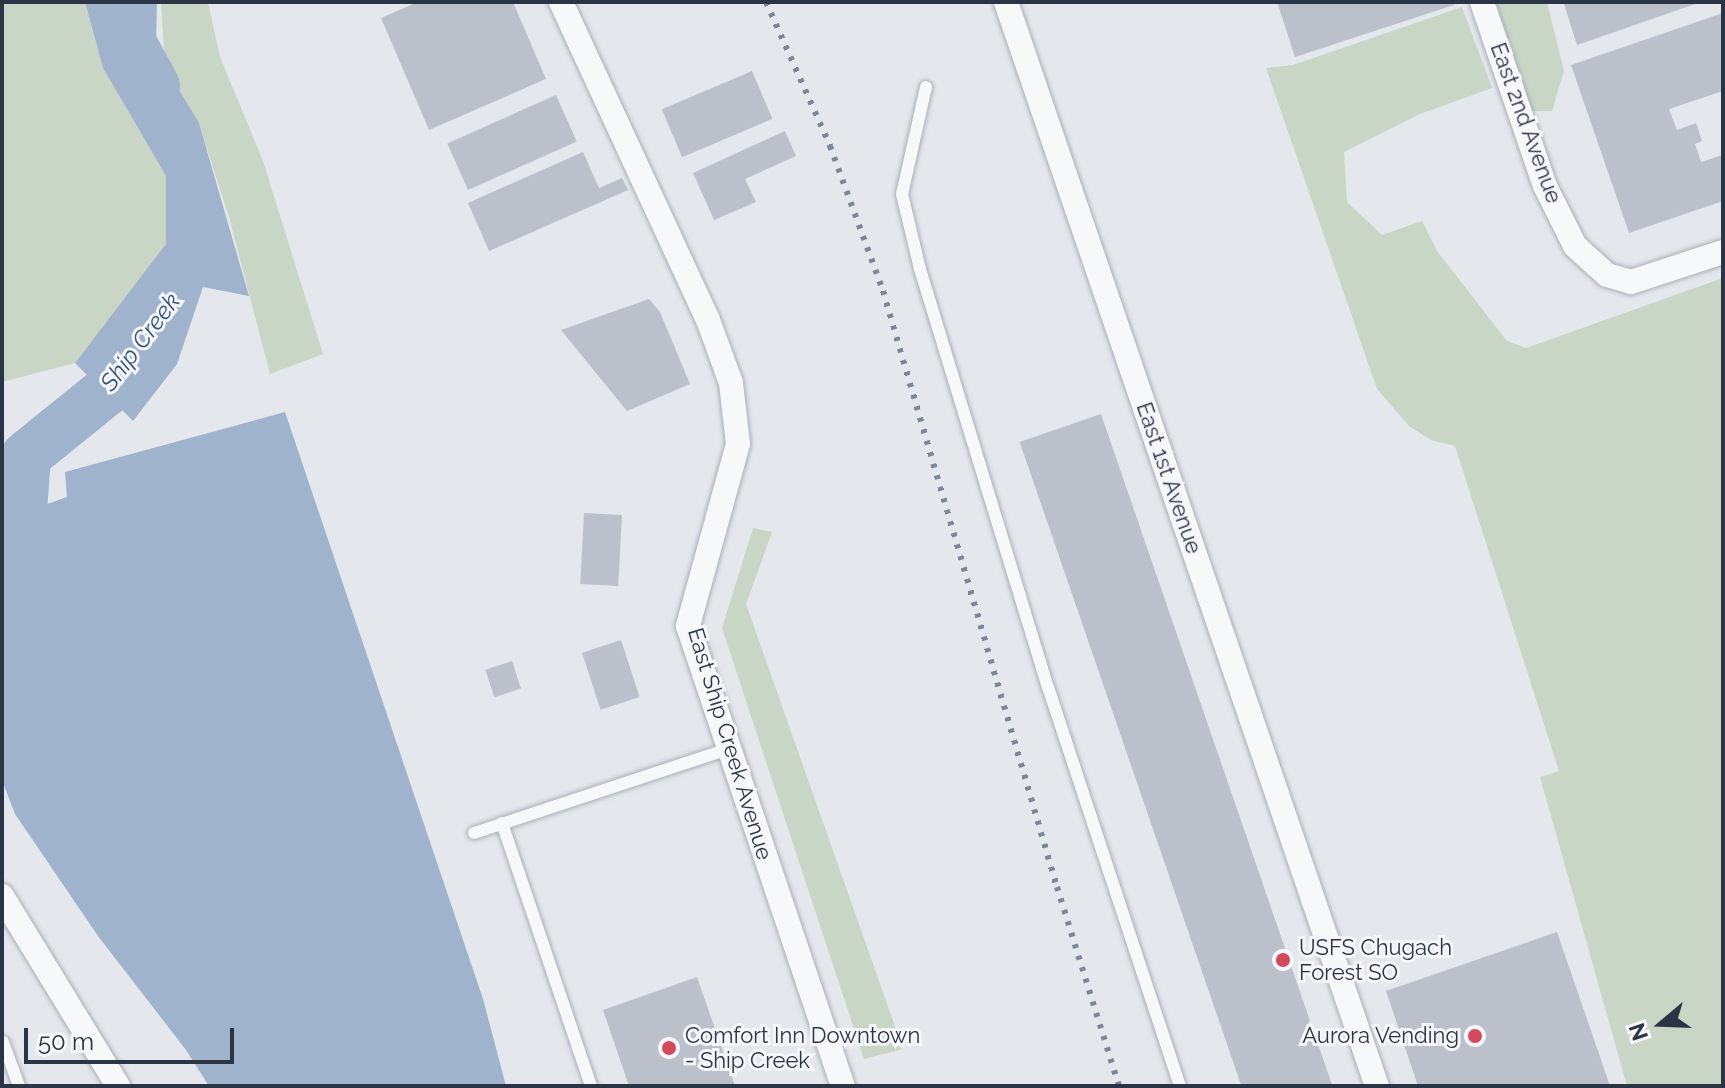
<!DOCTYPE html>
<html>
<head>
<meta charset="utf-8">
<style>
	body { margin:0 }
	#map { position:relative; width:1725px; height:1088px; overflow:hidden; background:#e4e7ec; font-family:Raleway,sans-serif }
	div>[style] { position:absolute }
	.green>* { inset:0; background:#c9d6c5 }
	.water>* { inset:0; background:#9fb4cc }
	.river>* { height:50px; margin:-25px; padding:0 25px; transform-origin:25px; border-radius:25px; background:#9fb4cc }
	.building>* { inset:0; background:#bbc0ca; transform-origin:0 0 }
	.roads { filter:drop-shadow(0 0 2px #a9aeb7) drop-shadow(0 0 2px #a9aeb7) }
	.lane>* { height:12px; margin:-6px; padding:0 6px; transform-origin:6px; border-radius:6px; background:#f7f8fa }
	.street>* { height:24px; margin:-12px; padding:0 12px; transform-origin:12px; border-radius:12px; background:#f7f8fa }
	.rail>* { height:6px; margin-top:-3px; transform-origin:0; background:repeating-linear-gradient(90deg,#7d8696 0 4px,transparent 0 12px) }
	.dots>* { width:22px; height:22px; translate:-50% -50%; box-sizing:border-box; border:4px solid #f4f6f9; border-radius:50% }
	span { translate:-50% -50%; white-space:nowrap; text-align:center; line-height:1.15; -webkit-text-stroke:6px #f4f6f9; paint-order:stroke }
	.street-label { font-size:22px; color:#2b3445 }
	.poi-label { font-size:22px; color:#2b3445 }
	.left { translate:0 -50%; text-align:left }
	.right { translate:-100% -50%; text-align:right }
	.water-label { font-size:24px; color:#34527a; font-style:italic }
	.frame { position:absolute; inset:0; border:4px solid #2b3445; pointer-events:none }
	.north { position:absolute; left:1621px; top:984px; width:80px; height:80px; -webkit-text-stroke:6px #f4f6f9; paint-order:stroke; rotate:251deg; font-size:22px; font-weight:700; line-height:32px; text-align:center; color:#2b3445 }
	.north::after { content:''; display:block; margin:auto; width:28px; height:36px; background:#2b3445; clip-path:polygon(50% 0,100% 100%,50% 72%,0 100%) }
	.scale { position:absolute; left:24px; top:1028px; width:210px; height:36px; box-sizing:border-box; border:4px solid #2b3445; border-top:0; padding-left:10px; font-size:24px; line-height:28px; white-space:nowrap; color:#2b3445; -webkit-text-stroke:6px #f4f6f9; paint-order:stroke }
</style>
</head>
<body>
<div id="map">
	<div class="green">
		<i style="clip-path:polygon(2px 2px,85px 2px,103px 68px,166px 176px,167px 244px,75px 363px,2px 382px)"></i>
		<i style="clip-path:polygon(161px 2px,208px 2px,220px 57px,263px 161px,323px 354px,270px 374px,229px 217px,199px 124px,165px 67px)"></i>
		<i style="clip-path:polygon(1491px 2px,1547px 2px,1564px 71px,1552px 111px,1529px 111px)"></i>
		<i style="clip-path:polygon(1462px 7px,1492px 88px,1420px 114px,1344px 152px,1347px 202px,1382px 235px,1422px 221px,1437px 251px,1507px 341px,1526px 348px,1723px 278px,1723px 1086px,1627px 1086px,1540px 777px,1559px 771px,1455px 446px,1431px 440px,1409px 426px,1377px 389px,1266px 68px,1293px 65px)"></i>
		<i style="clip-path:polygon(753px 528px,772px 532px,746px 604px,903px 1049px,864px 1059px,722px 628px)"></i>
	</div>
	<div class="water">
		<i style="clip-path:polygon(85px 2px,124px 2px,122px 13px,165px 67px,199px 123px,249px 296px,203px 287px,177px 364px,133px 421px,75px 363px,166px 244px,166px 176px,103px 68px)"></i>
		<i style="clip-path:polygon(285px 412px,483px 999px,506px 1086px,209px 1086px,186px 1050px,98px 936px,15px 814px,2px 780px,2px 520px,67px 497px,65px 472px)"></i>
	</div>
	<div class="river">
		<i style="left:132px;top:2px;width:40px;rotate:91.4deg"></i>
		<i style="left:131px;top:42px;width:50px;rotate:61.4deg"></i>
		<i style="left:17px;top:581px;width:125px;rotate:-85.9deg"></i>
		<i style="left:26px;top:456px;width:102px;rotate:-39deg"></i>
		<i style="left:105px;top:392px;width:69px;rotate:-53.3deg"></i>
	</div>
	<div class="building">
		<i style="clip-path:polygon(418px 2px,513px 2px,546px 79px,429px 130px,381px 18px)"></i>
		<i style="clip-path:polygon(1277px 2px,1453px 2px,1454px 5px,1295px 57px)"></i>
		<i style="clip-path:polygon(1570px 2px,1701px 2px,1577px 45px,1564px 4px)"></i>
		<i style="clip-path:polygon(1723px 13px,1723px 91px,1669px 109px,1677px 130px,1696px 123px,1702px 141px,1695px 144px,1701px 162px,1723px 155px,1723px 201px,1629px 233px,1571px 65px)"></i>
		<i style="left:752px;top:71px;width:52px;height:98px;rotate:67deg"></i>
		<i style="left:556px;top:95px;width:51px;height:119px;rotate:66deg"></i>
		<i style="clip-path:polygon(785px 131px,796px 156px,745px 179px,756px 202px,714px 220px,693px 173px)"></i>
		<i style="clip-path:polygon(583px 152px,599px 188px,622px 178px,628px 190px,489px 251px,468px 203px)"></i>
		<i style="clip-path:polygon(649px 299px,660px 312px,690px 384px,627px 411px,561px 330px)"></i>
		<i style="left:1101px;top:414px;width:710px;height:86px;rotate:71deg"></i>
		<i style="left:584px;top:513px;width:38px;height:71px;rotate:3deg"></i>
		<i style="left:621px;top:640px;width:60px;height:41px;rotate:72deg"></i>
		<i style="left:512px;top:661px;width:29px;height:28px;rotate:72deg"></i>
		<i style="clip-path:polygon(1557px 932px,1610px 1086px,1418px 1086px,1386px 991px)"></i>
		<i style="clip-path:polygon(697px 977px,735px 1086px,629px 1086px,603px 1010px)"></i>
	</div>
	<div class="roads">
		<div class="lane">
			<i style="left:926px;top:87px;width:110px;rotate:102.6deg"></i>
			<i style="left:902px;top:194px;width:77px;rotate:76.5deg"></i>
			<i style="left:920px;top:269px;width:437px;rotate:73deg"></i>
			<i style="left:1048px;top:687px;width:420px;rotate:71.7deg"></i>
			<i style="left:502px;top:823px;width:278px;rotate:71.3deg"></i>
			<i style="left:474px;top:833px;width:268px;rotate:-18.3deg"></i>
			<i style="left:3px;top:1042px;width:47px;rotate:70deg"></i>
		</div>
		<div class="street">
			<i style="left:561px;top:2px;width:350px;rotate:65.2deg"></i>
			<i style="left:708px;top:320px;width:67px;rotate:69.9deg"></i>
			<i style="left:731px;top:383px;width:61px;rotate:83.5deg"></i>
			<i style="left:738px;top:444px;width:189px;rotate:105.4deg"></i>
			<i style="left:688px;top:626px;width:485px;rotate:71.4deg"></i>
			<i style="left:1006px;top:2px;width:1146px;rotate:71.11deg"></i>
			<i style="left:1482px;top:2px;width:194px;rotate:71.1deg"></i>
			<i style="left:1545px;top:186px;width:67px;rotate:63.4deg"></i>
			<i style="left:1575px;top:246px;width:43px;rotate:42.2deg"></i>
			<i style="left:1607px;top:275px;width:25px;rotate:16deg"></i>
			<i style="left:1631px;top:282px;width:97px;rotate:-18.1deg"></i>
			<i style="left:2px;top:896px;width:223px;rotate:58.6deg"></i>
		</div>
	</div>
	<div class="rail">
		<i style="left:766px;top:2px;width:158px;rotate:66deg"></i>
		<i style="left:830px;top:146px;width:154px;rotate:69.9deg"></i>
		<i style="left:883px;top:291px;width:621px;rotate:73.73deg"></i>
		<i style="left:1057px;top:887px;width:208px;rotate:72.7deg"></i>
	</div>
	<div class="dots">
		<i style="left:1283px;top:960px;background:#d1495b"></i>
		<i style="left:1475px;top:1036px;background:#d1495b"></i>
		<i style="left:669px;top:1048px;background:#d1495b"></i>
	</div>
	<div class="street-label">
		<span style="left:1526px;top:123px;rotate:70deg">East 2nd Avenue</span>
		<span style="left:1169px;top:478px;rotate:71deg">East 1st Avenue</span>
		<span style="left:730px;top:744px;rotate:73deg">East Ship Creek Avenue</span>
	</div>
	<div class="poi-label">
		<span class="left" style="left:1299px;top:960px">USFS Chugach<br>Forest SO</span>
		<span class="left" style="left:685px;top:1048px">Comfort Inn Downtown<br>- Ship Creek</span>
		<span class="right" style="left:1459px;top:1036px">Aurora Vending</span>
	</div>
	<div class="water-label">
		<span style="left:140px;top:342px;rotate:-53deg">Ship Creek</span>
	</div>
	<div class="frame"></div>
	<div class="north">N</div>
	<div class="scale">50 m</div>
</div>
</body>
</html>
